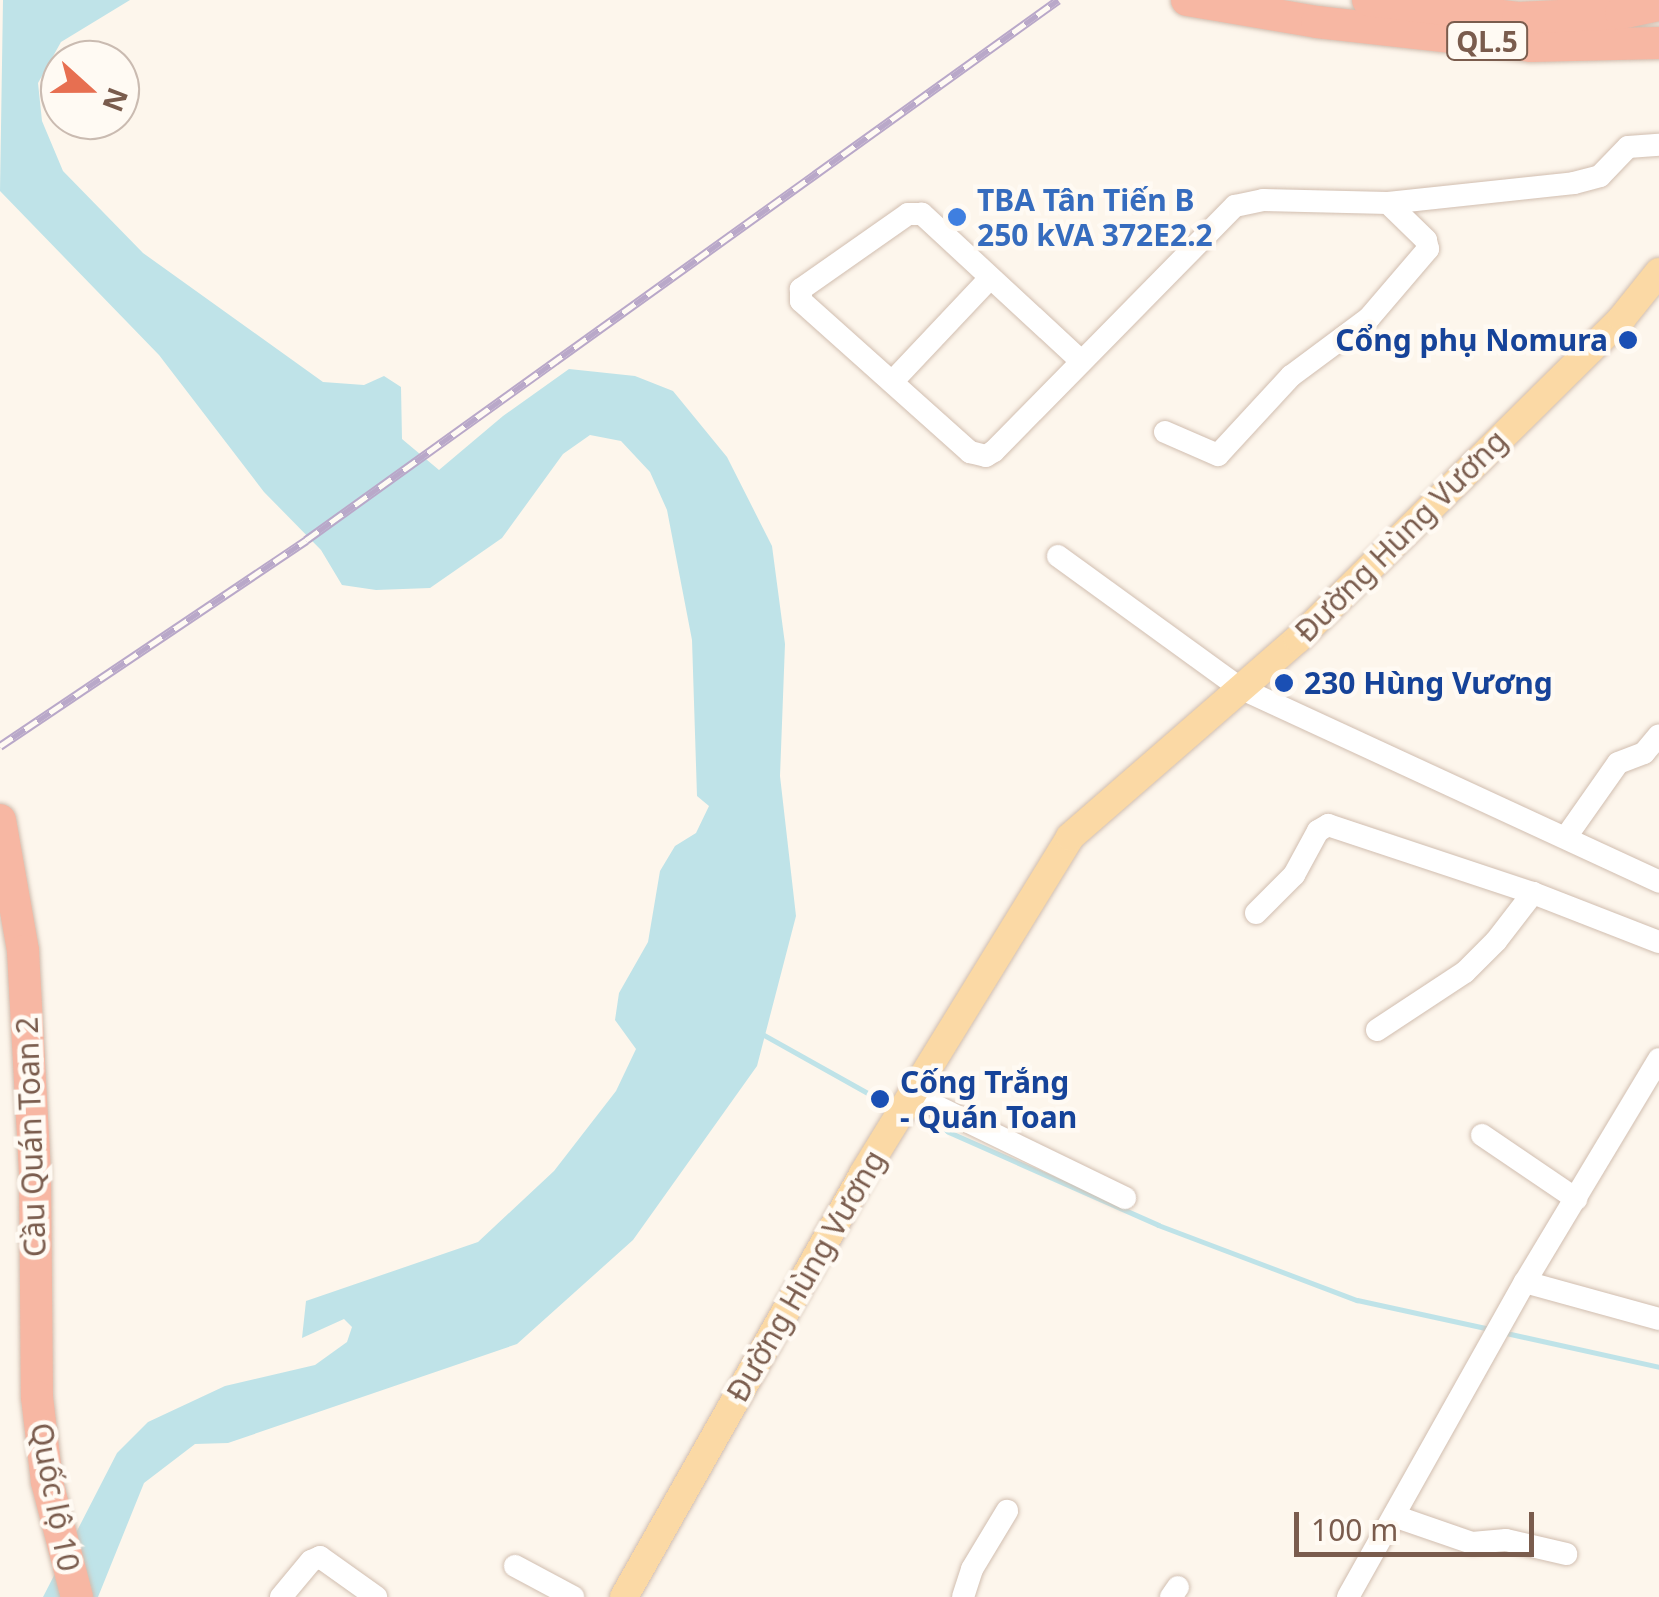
<!DOCTYPE html>
<html>
<head>
<meta charset="utf-8">
<style>
	body { margin:0 }
	#map { position:relative; width:1659px; height:1597px; overflow:hidden; background:#fdf6ec; font-family:"Noto Sans",sans-serif }
	div>[style] { position:absolute }
	.water>* { inset:0; background:#bfe3e8 }
	.stream>* { height:5px; margin:-2.5px; padding:0 2.5px; transform-origin:2.5px; border-radius:2.5px; background:#bfe3e8 }
	.roads { filter:drop-shadow(0 0 2px #d1beb0) drop-shadow(0 0 2px #d1beb0) }
	.minor>* { height:22px; margin:-11px; padding:0 11px; transform-origin:11px; border-radius:11px; background:#fff }
	.major>* { height:28px; margin:-14px; padding:0 14px; transform-origin:14px; border-radius:14px; background:#fbd9a5 }
	.highway>* { height:32px; margin:-16px; padding:0 16px; transform-origin:16px; border-radius:16px; background:#f7b7a3 }
	.rail>* { height:9px; margin-top:-4.5px; transform-origin:0; background:repeating-linear-gradient(90deg,#fffaf3 0 15px,#b9a8c9 0 30px); box-sizing:border-box; border-block:2px solid #b9a8c9 }
	.dots>* { width:28px; height:28px; translate:-50% -50%; box-sizing:border-box; border:5px solid #fffaf3; border-radius:50% }
	span { translate:-50% -50%; white-space:nowrap; text-align:center; line-height:1.15; -webkit-text-stroke:9px #fffaf3; paint-order:stroke }
	.shield-label span { padding:2px 8px; background:#fffaf3; border:2px solid; border-radius:8px; -webkit-text-stroke-width:0 }
	.shield-label { font-size:28px; color:#7a5c4d; font-weight:700 }
	.shop-label { font-size:30px; color:#366cbe; font-weight:700 }
	.left { translate:0 -50%; text-align:left }
	.transit-label { font-size:30px; color:#164399; font-weight:700 }
	.right { translate:-100% -50%; text-align:right }
	.street-label { font-size:30px; color:#7a5c4d }
	.north { position:absolute; left:40px; top:40px; width:100px; height:100px; box-sizing:border-box; background:#fffaf3; border:2px solid #cabbb1; border-radius:50%; rotate:111deg; font-size:28px; font-weight:700; line-height:40px; text-align:center; color:#7a5c4d }
	.north::after { content:''; display:block; margin:auto; width:35px; height:45px; background:#e76f51; clip-path:polygon(50% 0,100% 100%,50% 72%,0 100%) }
	.scale { position:absolute; left:1294px; top:1512px; width:240px; height:45px; box-sizing:border-box; border:5px solid #7a5c4d; border-top:0; padding-left:12px; font-size:30px; line-height:35px; white-space:nowrap; color:#7a5c4d; -webkit-text-stroke:8px #fffaf3; paint-order:stroke }
</style>
</head>
<body>
<div id="map">
	<div class="water">
		<i style="clip-path:polygon(3px 0,130px 0,61px 42px,38px 83px,42px 121px,63px 171px,143px 253px,323px 382px,364px 385px,384px 376px,401px 387px,402px 439px,439px 470px,503px 416px,569px 369px,635px 376px,673px 391px,727px 457px,772px 546px,785px 644px,780px 776px,796px 916px,757px 1066px,633px 1240px,517px 1344px,228px 1443px,195px 1444px,144px 1483px,98px 1597px,43px 1597px,117px 1453px,148px 1422px,225px 1386px,315px 1365px,347px 1342px,352px 1327px,344px 1319px,302px 1338px,306px 1301px,478px 1242px,554px 1171px,616px 1091px,636px 1049px,615px 1020px,619px 993px,648px 942px,660px 871px,675px 846px,696px 833px,709px 806px,697px 796px,692px 640px,667px 510px,650px 472px,621px 441px,590px 435px,563px 454px,502px 538px,430px 588px,376px 590px,342px 585px,321px 550px,264px 492px,159px 355px,0 191px)"></i>
	</div>
	<div class="stream">
		<i style="left:762px;top:1034px;width:127px;rotate:29.2deg"></i>
		<i style="left:926px;top:1122px;width:254px;rotate:23.9deg"></i>
		<i style="left:1158px;top:1225px;width:213px;rotate:20.7deg"></i>
		<i style="left:1357px;top:1300px;width:136px;rotate:12.3deg"></i>
		<i style="left:1506px;top:1333px;width:157px;rotate:12.5deg"></i>
	</div>
	<div class="roads">
		<div class="minor">
			<i style="left:1081px;top:361px;width:217px;rotate:-137.2deg"></i>
			<i style="left:922px;top:214px;width:14px;rotate:180deg"></i>
			<i style="left:908px;top:214px;width:131px;rotate:145deg"></i>
			<i style="left:801px;top:289px;width:12px;rotate:90deg"></i>
			<i style="left:801px;top:301px;width:227px;rotate:41.8deg"></i>
			<i style="left:970px;top:452px;width:16px;rotate:14deg"></i>
			<i style="left:986px;top:456px;width:9px;rotate:-32deg"></i>
			<i style="left:994px;top:451px;width:344px;rotate:-45.5deg"></i>
			<i style="left:1235px;top:206px;width:29px;rotate:-12deg"></i>
			<i style="left:1263px;top:200px;width:125px;rotate:1.4deg"></i>
			<i style="left:1388px;top:203px;width:187px;rotate:-6.1deg"></i>
			<i style="left:1574px;top:183px;width:27px;rotate:-15deg"></i>
			<i style="left:1600px;top:176px;width:40px;rotate:-46deg"></i>
			<i style="left:1628px;top:147px;width:31px;rotate:-4deg"></i>
			<i style="left:892px;top:382px;width:143px;rotate:-46.7deg"></i>
			<i style="left:1165px;top:432px;width:58px;rotate:23.5deg"></i>
			<i style="left:1218px;top:455px;width:108px;rotate:-47.3deg"></i>
			<i style="left:1291px;top:376px;width:97px;rotate:-36.6deg"></i>
			<i style="left:1369px;top:318px;width:91px;rotate:-49.5deg"></i>
			<i style="left:1428px;top:249px;width:9px;rotate:-103deg"></i>
			<i style="left:1426px;top:240px;width:53px;rotate:-135.8deg"></i>
			<i style="left:1058px;top:556px;width:225px;rotate:36deg"></i>
			<i style="left:1240px;top:688px;width:462px;rotate:24.8deg"></i>
			<i style="left:1566px;top:837px;width:90px;rotate:-54.9deg"></i>
			<i style="left:1618px;top:763px;width:28px;rotate:-21deg"></i>
			<i style="left:1644px;top:753px;width:23px;rotate:-50deg"></i>
			<i style="left:1256px;top:913px;width:54px;rotate:-45deg"></i>
			<i style="left:1294px;top:875px;width:50px;rotate:-61.4deg"></i>
			<i style="left:1318px;top:831px;width:12px;rotate:-31deg"></i>
			<i style="left:1328px;top:825px;width:216px;rotate:18.4deg"></i>
			<i style="left:1533px;top:893px;width:135px;rotate:21.3deg"></i>
			<i style="left:1377px;top:1030px;width:105px;rotate:-33.4deg"></i>
			<i style="left:1465px;top:972px;width:44px;rotate:-45deg"></i>
			<i style="left:1496px;top:941px;width:61px;rotate:-52.4deg"></i>
			<i style="left:911px;top:1094px;width:238px;rotate:25.9deg"></i>
			<i style="left:1482px;top:1135px;width:114px;rotate:34.2deg"></i>
			<i style="left:1525px;top:1282px;width:139px;rotate:15.4deg"></i>
			<i style="left:1394px;top:1516px;width:83px;rotate:19.1deg"></i>
			<i style="left:1472px;top:1543px;width:34px;rotate:-5deg"></i>
			<i style="left:1506px;top:1540px;width:62px;rotate:13.1deg"></i>
			<i style="left:515px;top:1566px;width:66px;rotate:28.1deg"></i>
			<i style="left:281px;top:1597px;width:47px;rotate:-50.2deg"></i>
			<i style="left:311px;top:1561px;width:10px;rotate:-24deg"></i>
			<i style="left:320px;top:1557px;width:69px;rotate:35.5deg"></i>
			<i style="left:963px;top:1597px;width:29px;rotate:-72deg"></i>
			<i style="left:972px;top:1569px;width:68px;rotate:-58.9deg"></i>
			<i style="left:1171px;top:1597px;width:12px;rotate:-55deg"></i>
			<i style="left:1348px;top:1597px;width:361px;rotate:-60.7deg"></i>
			<i style="left:1525px;top:1282px;width:260px;rotate:-59deg"></i>
		</div>
		<div class="major">
			<i style="left:624px;top:1597px;width:486px;rotate:-60.5deg"></i>
			<i style="left:863px;top:1174px;width:395px;rotate:-58.4deg"></i>
			<i style="left:1070px;top:837px;width:302px;rotate:-41deg"></i>
			<i style="left:1298px;top:639px;width:456px;rotate:-44.7deg"></i>
			<i style="left:1622px;top:318px;width:59px;rotate:-51.2deg"></i>
		</div>
		<div class="highway">
			<i style="left:1187px;top:0;width:132px;rotate:9.6deg"></i>
			<i style="left:1317px;top:22px;width:215px;rotate:6.4deg"></i>
			<i style="left:1531px;top:46px;width:128px;rotate:-1.3deg"></i>
			<i style="left:1368px;top:0;width:151px;rotate:6.8deg"></i>
			<i style="left:1518px;top:18px;width:103px;rotate:-2.8deg"></i>
			<i style="left:1621px;top:13px;width:39px;rotate:-12deg"></i>
			<i style="left:0;top:820px;width:133px;rotate:80deg"></i>
			<i style="left:23px;top:951px;width:222px;rotate:86.9deg"></i>
			<i style="left:35px;top:1173px;width:224px;rotate:89.5deg"></i>
			<i style="left:37px;top:1397px;width:86px;rotate:83.3deg"></i>
			<i style="left:47px;top:1482px;width:119px;rotate:75.4deg"></i>
		</div>
	</div>
	<div class="rail">
		<i style="left:0;top:746px;width:369px;rotate:-33.9deg"></i>
		<i style="left:306px;top:540px;width:926px;rotate:-35.68deg"></i>
	</div>
	<div class="dots">
		<i style="left:957px;top:217px;background:#3f7fe0"></i>
		<i style="left:1628px;top:340px;background:#1a4fb4"></i>
		<i style="left:1284px;top:683px;background:#1a4fb4"></i>
		<i style="left:880px;top:1099px;background:#1a4fb4"></i>
	</div>
	<div class="shield-label">
		<span style="left:1487px;top:41px">QL.5</span>
	</div>
	<div class="shop-label">
		<span class="left" style="left:977px;top:217px">TBA Tân Tiến B<br>250 kVA 372E2.2</span>
	</div>
	<div class="transit-label">
		<span class="right" style="left:1608px;top:340px">Cổng phụ Nomura</span>
		<span class="left" style="left:1304px;top:683px">230 Hùng Vương</span>
		<span class="left" style="left:900px;top:1099px">Cống Trắng<br>- Quán Toan</span>
	</div>
	<div class="street-label">
		<span style="left:1401px;top:536px;rotate:-45deg">Đường Hùng Vương</span>
		<span style="left:31px;top:1137px;rotate:-92deg">Cầu Quán Toan 2</span>
		<span style="left:806px;top:1276px;rotate:-60deg">Đường Hùng Vương</span>
		<span style="left:55px;top:1497px;rotate:79deg">Quốc lộ 10</span>
	</div>
	<div class="north">N</div>
	<div class="scale">100 m</div>
</div>
</body>
</html>
